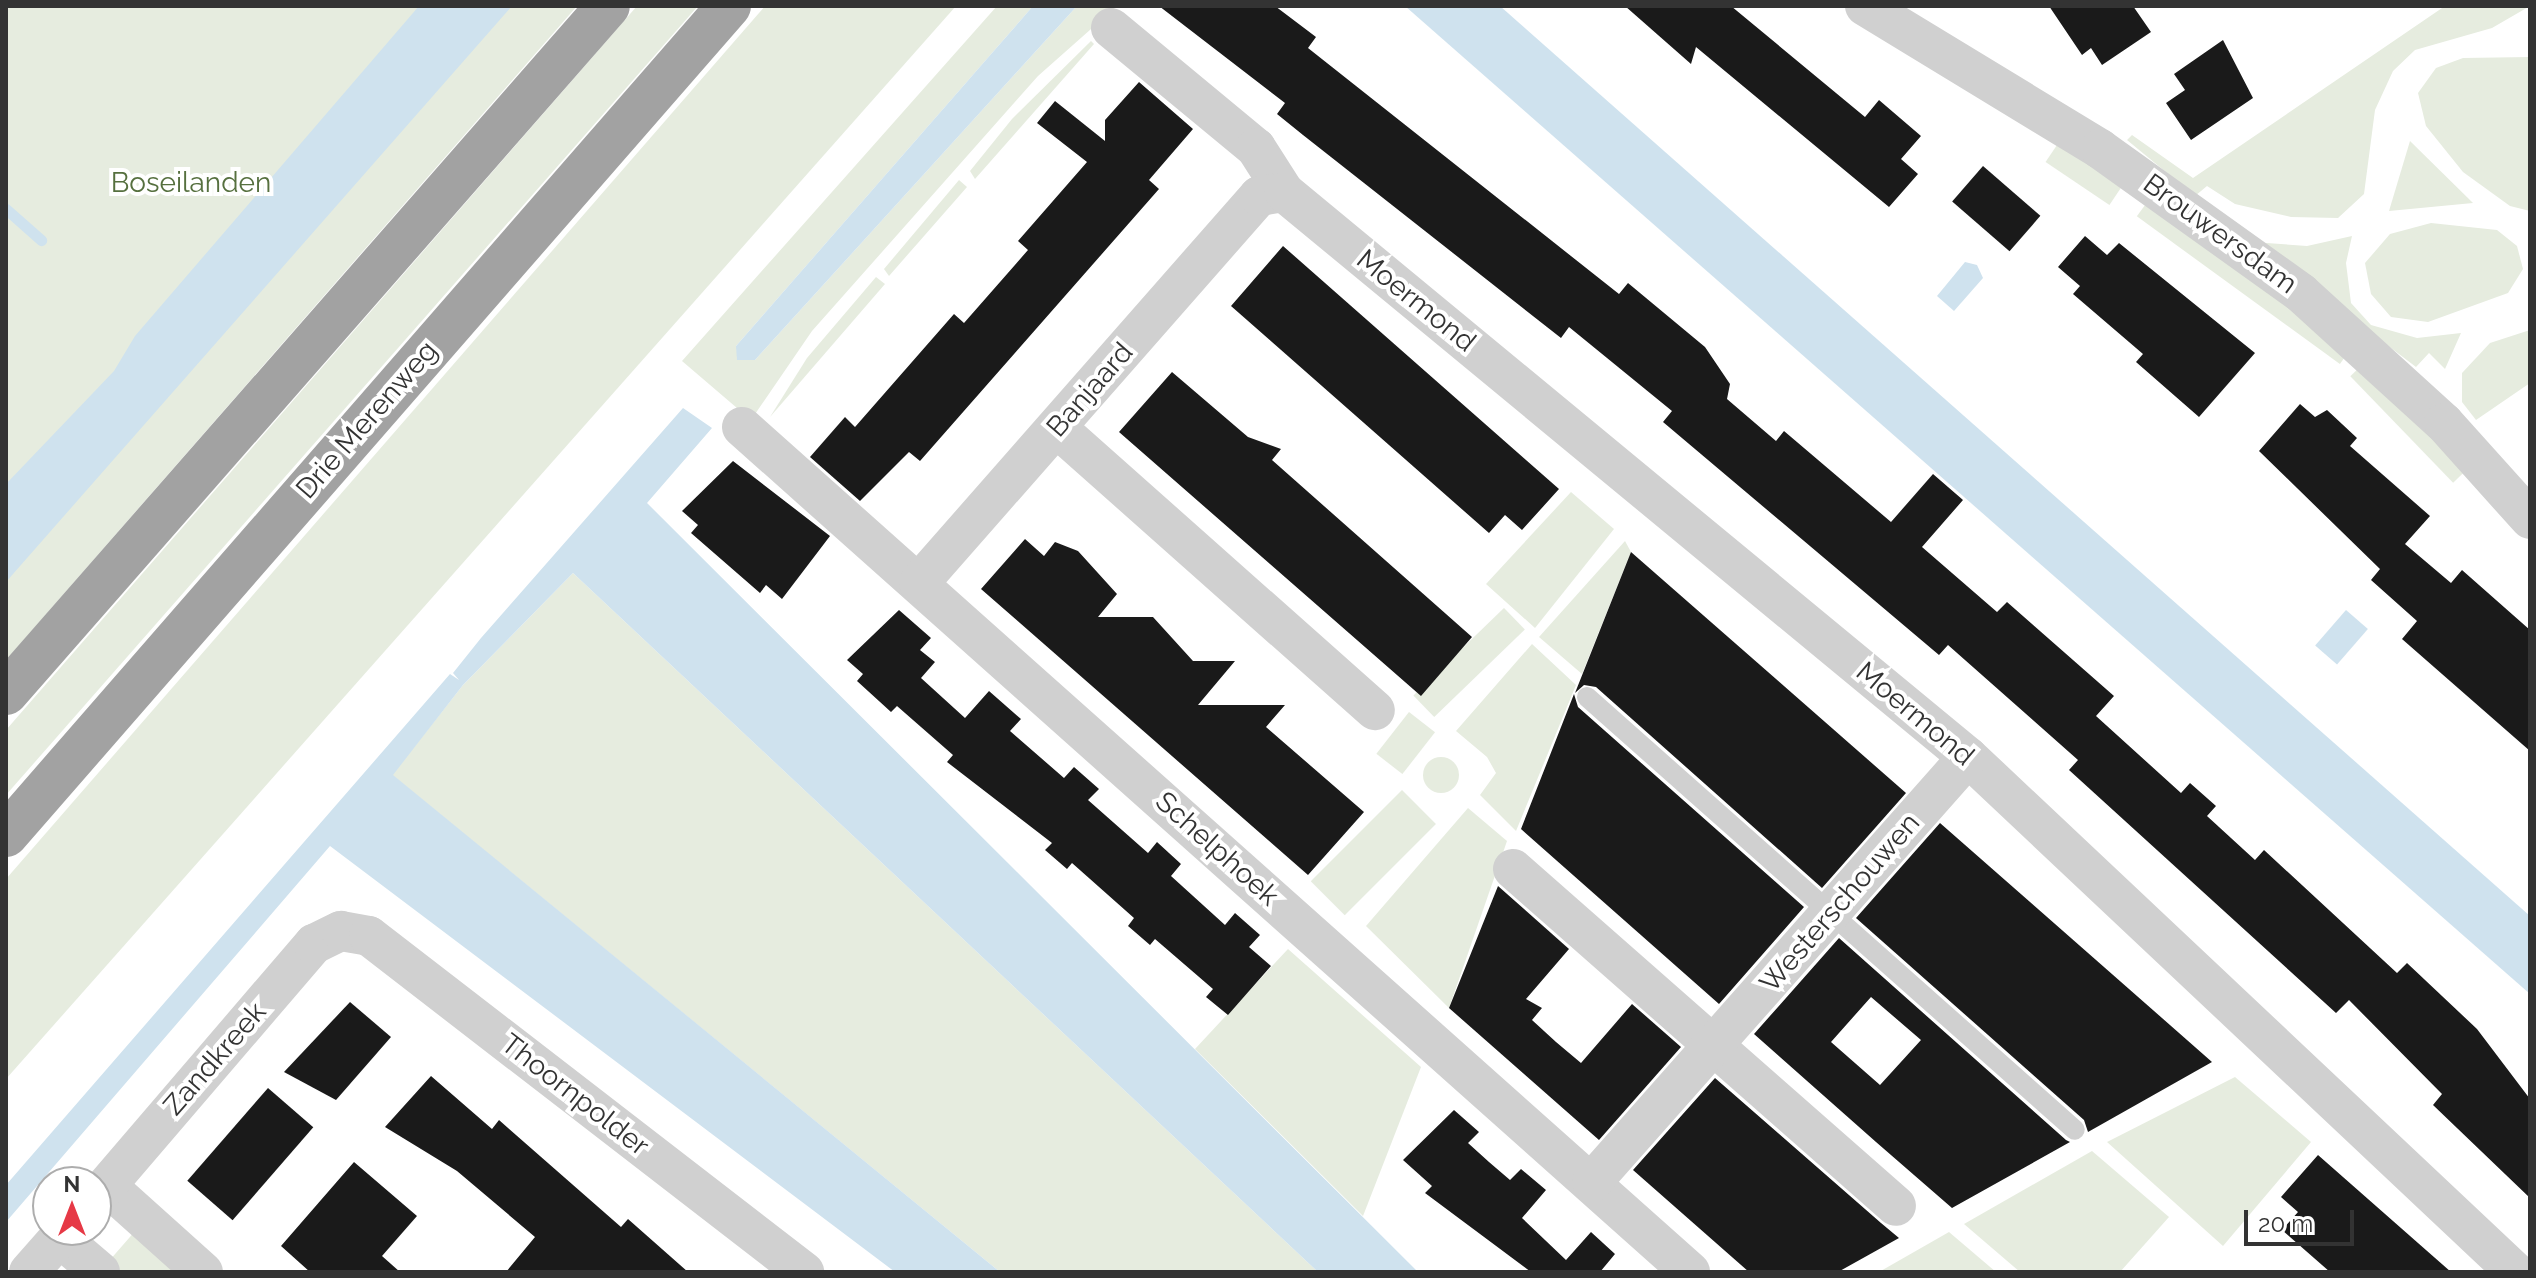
<!DOCTYPE html>
<html>
<head>
<meta charset="utf-8">
<style>
	body { margin:0 }
	#map { position:relative; width:2536px; height:1278px; overflow:hidden; background:#fff; font-family:Raleway,sans-serif }
	div>[style] { position:absolute }
	.green>* { inset:0; background:#e6ecdf; transform-origin:0 0 }
	.round { border-radius:50% }
	.water>* { inset:0; background:#cfe2ee; transform-origin:0 0 }
	.stream>* { height:11px; margin:-5.5px; padding:0 5.5px; transform-origin:5.5px; border-radius:5.5px; background:#cfe2ee }
	.building>* { inset:0; background:#1a1a1a; transform-origin:0 0 }
	.service>* { height:20px; margin:-10px; padding:0 10px; transform-origin:10px; border-radius:10px; background:#d0d0d0 }
	.minor>* { height:40px; margin:-20px; padding:0 20px; transform-origin:20px; border-radius:20px; background:#d0d0d0 }
	.trunk>* { height:44px; margin:-22px; padding:0 22px; transform-origin:22px; border-radius:22px; background:#a2a2a2 }
	span { translate:-50% -50%; white-space:nowrap; text-align:center; line-height:1.15; -webkit-text-stroke:8px #fff; paint-order:stroke }
	.park-label { font-size:28px; color:#56703f }
	.street-label { font-size:28px; color:#333 }
	.frame { position:absolute; inset:0; border:8px solid #333; pointer-events:none }
	.north { position:absolute; left:32px; top:1166px; width:80px; height:80px; box-sizing:border-box; background:#fff; border:2px solid #adadad; border-radius:50%; rotate:0deg; font-size:22px; font-weight:700; line-height:32px; text-align:center; color:#333 }
	.north::after { content:''; display:block; margin:auto; width:28px; height:36px; background:#e63946; clip-path:polygon(50% 0,100% 100%,50% 72%,0 100%) }
	.scale { position:absolute; left:2244px; top:1210px; width:110px; height:36px; box-sizing:border-box; border:4px solid #333; border-top:0; padding-left:10px; font-size:24px; line-height:28px; white-space:nowrap; color:#333; -webkit-text-stroke:6px #fff; paint-order:stroke }
</style>
</head>
<body>
<div id="map">
	<div class="green">
		<i style="clip-path:polygon(6px 6px,577px 6px,6px 660px)"></i>
		<i style="clip-path:polygon(637px 6px,698px 6px,6px 795px,6px 730px)"></i>
		<i style="clip-path:polygon(765px 6px,956px 6px,6px 1079px,6px 879px)"></i>
		<i style="clip-path:polygon(997px 6px,1033px 6px,736px 346px,755px 360px,1077px 6px,1117px 6px,1038px 76px,812px 331px,751px 420px,682px 361px)"></i>
		<i style="clip-path:polygon(2445px 6px,2530px 6px,2492px 28px,2415px 50px,2393px 71px,2375px 110px,2364px 194px,2338px 218px,2291px 217px,2235px 204px,2207px 186px,2195px 196px,2127px 140px,2132px 135px,2193px 178px)"></i>
		<i style="clip-path:polygon(1091px 41px,1094px 44px,975px 179px,970px 171px,1012px 119px)"></i>
		<i style="clip-path:polygon(2530px 57px,2530px 211px,2510px 206px,2463px 172px,2426px 126px,2418px 93px,2436px 68px,2463px 58px)"></i>
		<i style="clip-path:polygon(2410px 141px,2473px 203px,2389px 211px)"></i>
		<i style="left:2059px;top:142px;width:77px;height:24px;rotate:34deg"></i>
		<i style="clip-path:polygon(959px 180px,967px 187px,889px 276px,884px 269px)"></i>
		<i style="left:2148px;top:201px;width:251px;height:19px;rotate:36deg"></i>
		<i style="clip-path:polygon(2431px 223px,2497px 230px,2517px 246px,2523px 269px,2508px 293px,2428px 322px,2391px 317px,2371px 294px,2365px 263px,2390px 234px)"></i>
		<i style="clip-path:polygon(2352px 236px,2346px 263px,2351px 303px,2371px 325px,2417px 338px,2461px 333px,2445px 369px,2429px 353px,2416px 367px,2252px 242px,2307px 246px)"></i>
		<i style="clip-path:polygon(876px 277px,885px 284px,770px 417px,807px 358px)"></i>
		<i style="clip-path:polygon(2530px 330px,2530px 383px,2476px 420px,2462px 402px,2462px 373px,2490px 343px)"></i>
		<i style="left:2364px;top:363px;width:148px;height:19px;rotate:46deg"></i>
		<i style="clip-path:polygon(1571px 492px,1614px 529px,1535px 628px,1486px 584px)"></i>
		<i style="clip-path:polygon(1625px 541px,1631px 552px,1582px 674px,1539px 637px)"></i>
		<i style="clip-path:polygon(573px 573px,1318px 1272px,1000px 1272px,392px 775px,463px 685px)"></i>
		<i style="left:1504px;top:608px;width:30px;height:126px;rotate:46deg"></i>
		<i style="clip-path:polygon(1532px 644px,1576px 685px,1516px 831px,1480px 795px,1496px 773px,1487px 757px,1456px 731px)"></i>
		<i style="left:1409px;top:712px;width:33px;height:53px;rotate:38deg"></i>
		<i class="round" style="left:1423px;top:757px;width:36px;height:36px"></i>
		<i style="left:1402px;top:790px;width:48px;height:129px;rotate:45deg"></i>
		<i style="clip-path:polygon(1468px 808px,1507px 841px,1449px 1008px,1366px 926px)"></i>
		<i style="clip-path:polygon(1288px 949px,1421px 1067px,1363px 1216px,1195px 1049px)"></i>
		<i style="clip-path:polygon(2235px 1077px,2311px 1142px,2223px 1246px,2107px 1142px)"></i>
		<i style="clip-path:polygon(2092px 1151px,2169px 1217px,2120px 1272px,2020px 1272px,1964px 1224px)"></i>
		<i style="clip-path:polygon(136px 1230px,183px 1272px,122px 1272px,109px 1261px)"></i>
		<i style="clip-path:polygon(1949px 1232px,1996px 1272px,1879px 1272px)"></i>
	</div>
	<div class="water">
		<i style="clip-path:polygon(419px 6px,512px 6px,6px 582px,6px 484px,114px 371px,135px 336px)"></i>
		<i style="clip-path:polygon(1033px 6px,1077px 6px,755px 360px,737px 360px,736px 346px)"></i>
		<i style="clip-path:polygon(1405px 6px,1500px 6px,2530px 916px,2530px 994px)"></i>
		<i style="clip-path:polygon(1965px 262px,1977px 265px,1983px 278px,1954px 311px,1937px 296px)"></i>
		<i style="clip-path:polygon(683px 408px,712px 428px,647px 503px,1418px 1272px,1318px 1272px,573px 573px,463px 685px,393px 775px,1000px 1272px,895px 1272px,330px 846px,6px 1222px,6px 1185px,450px 674px,459px 680px,453px 673px,481px 638px)"></i>
		<i style="left:2346px;top:610px;width:29px;height:47px;rotate:41deg"></i>
	</div>
	<div class="stream">
		<i style="left:6px;top:209px;width:47px;rotate:41.5deg"></i>
	</div>
	<div class="building">
		<i style="clip-path:polygon(1159px 6px,1275px 6px,1316px 37px,1308px 48px,1619px 294px,1628px 283px,1705px 347px,1730px 384px,1727px 399px,1776px 441px,1784px 431px,1891px 522px,1933px 474px,1963px 500px,1922px 547px,1997px 612px,2007px 602px,2114px 696px,2096px 716px,2181px 793px,2190px 783px,2216px 806px,2207px 816px,2255px 860px,2264px 850px,2397px 973px,2407px 963px,2477px 1029px,2530px 1099px,2530px 1198px,2433px 1105px,2442px 1094px,2349px 1000px,2336px 1013px,2069px 770px,2078px 760px,1948px 645px,1939px 655px,1663px 422px,1672px 411px,1569px 327px,1561px 338px,1303px 135px,1277px 114px,1285px 103px)"></i>
		<i style="clip-path:polygon(1625px 6px,1731px 6px,1865px 117px,1879px 100px,1921px 136px,1901px 159px,1918px 174px,1889px 207px,1696px 47px,1691px 64px)"></i>
		<i style="clip-path:polygon(2049px 6px,2133px 6px,2151px 32px,2102px 65px,2091px 48px,2082px 55px)"></i>
		<i style="clip-path:polygon(2223px 40px,2253px 98px,2191px 140px,2166px 103px,2185px 90px,2174px 74px)"></i>
		<i style="clip-path:polygon(1139px 82px,1193px 129px,1149px 180px,1159px 189px,920px 461px,909px 452px,860px 501px,810px 457px,845px 417px,855px 427px,954px 314px,964px 323px,1028px 250px,1018px 241px,1087px 162px,1037px 123px,1055px 101px,1105px 141px,1105px 120px)"></i>
		<i style="left:1983px;top:166px;width:76px;height:47px;rotate:41deg"></i>
		<i style="clip-path:polygon(2085px 236px,2107px 255px,2119px 243px,2255px 353px,2199px 417px,2136px 362px,2143px 354px,2073px 294px,2080px 286px,2058px 267px)"></i>
		<i style="clip-path:polygon(1283px 246px,1559px 489px,1522px 530px,1505px 515px,1489px 533px,1231px 306px)"></i>
		<i style="clip-path:polygon(1172px 372px,1248px 437px,1281px 449px,1272px 460px,1472px 637px,1421px 696px,1119px 432px)"></i>
		<i style="clip-path:polygon(2300px 404px,2315px 417px,2327px 410px,2357px 438px,2350px 446px,2430px 516px,2405px 544px,2451px 583px,2462px 570px,2530px 630px,2530px 751px,2402px 639px,2417px 621px,2371px 580px,2380px 569px,2259px 451px)"></i>
		<i style="clip-path:polygon(733px 461px,830px 536px,782px 599px,766px 585px,760px 593px,691px 533px,698px 525px,682px 511px)"></i>
		<i style="clip-path:polygon(1025px 539px,1044px 556px,1055px 542px,1078px 551px,1117px 594px,1098px 617px,1153px 617px,1193px 661px,1235px 661px,1198px 705px,1285px 705px,1266px 727px,1364px 812px,1308px 875px,981px 589px)"></i>
		<i style="clip-path:polygon(1631px 552px,1906px 793px,1822px 888px,1596px 687px,1584px 685px,1575px 693px)"></i>
		<i style="clip-path:polygon(899px 610px,931px 638px,920px 650px,935px 662px,921px 678px,965px 718px,989px 691px,1021px 719px,1010px 731px,1064px 778px,1074px 767px,1099px 789px,1088px 800px,1148px 853px,1157px 842px,1181px 864px,1171px 876px,1225px 925px,1235px 913px,1260px 935px,1249px 947px,1271px 966px,1228px 1015px,1206px 997px,1213px 989px,1155px 939px,1150px 945px,1128px 926px,1134px 918px,1072px 863px,1067px 869px,1045px 850px,1052px 843px,947px 762px,953px 755px,897px 706px,891px 712px,857px 681px,863px 674px,847px 660px)"></i>
		<i style="clip-path:polygon(1574px 694px,1578px 707px,1804px 907px,1719px 1004px,1521px 829px)"></i>
		<i style="clip-path:polygon(1940px 823px,2162px 1018px,2212px 1062px,2088px 1132px,2084px 1120px,1856px 918px)"></i>
		<i style="clip-path:polygon(1498px 886px,1569px 949px,1526px 999px,1542px 1008px,1532px 1020px,1556px 1042px,1581px 1063px,1632px 1004px,1681px 1047px,1599px 1140px,1449px 1008px)"></i>
		<i style="clip-path:polygon(evenodd,1839px 938px,2066px 1140px,2070px 1142px,1952px 1208px,1876px 1142px,1754px 1034px,1839px 938px,1871px 997px,1921px 1040px,1880px 1085px,1831px 1042px,1871px 997px)"></i>
		<i style="clip-path:polygon(350px 1002px,391px 1037px,336px 1100px,284px 1072px)"></i>
		<i style="clip-path:polygon(431px 1076px,492px 1129px,499px 1120px,621px 1227px,628px 1219px,688px 1272px,506px 1272px,535px 1237px,457px 1171px,385px 1127px)"></i>
		<i style="clip-path:polygon(1715px 1078px,1881px 1223px,1899px 1238px,1838px 1272px,1749px 1272px,1633px 1170px)"></i>
		<i style="left:268px;top:1088px;width:60px;height:123px;rotate:41deg"></i>
		<i style="clip-path:polygon(1454px 1110px,1479px 1132px,1468px 1143px,1489px 1162px,1510px 1180px,1521px 1169px,1546px 1190px,1522px 1218px,1566px 1260px,1591px 1232px,1615px 1254px,1600px 1272px,1531px 1272px,1425px 1193px,1432px 1186px,1403px 1160px)"></i>
		<i style="clip-path:polygon(2318px 1155px,2418px 1243px,2451px 1272px,2330px 1272px,2282px 1230px,2298px 1212px,2281px 1197px)"></i>
		<i style="clip-path:polygon(354px 1162px,417px 1216px,382px 1256px,400px 1272px,310px 1272px,281px 1246px)"></i>
	</div>
	<div class="service">
		<i style="left:1587px;top:697px;width:652px;rotate:41.58deg"></i>
	</div>
	<div class="minor">
		<i style="left:1865px;top:6px;width:275px;rotate:31.3deg"></i>
		<i style="left:2100px;top:149px;width:247px;rotate:35.6deg"></i>
		<i style="left:2301px;top:293px;width:193px;rotate:42.3deg"></i>
		<i style="left:2444px;top:423px;width:129px;rotate:48.1deg"></i>
		<i style="left:1111px;top:28px;width:188px;rotate:39.6deg"></i>
		<i style="left:1256px;top:148px;width:52px;rotate:57.5deg"></i>
		<i style="left:742px;top:427px;width:1270px;rotate:41.71deg"></i>
		<i style="left:1057px;top:428px;width:425px;rotate:41.6deg"></i>
		<i style="left:919px;top:583px;width:515px;rotate:-48.7deg"></i>
		<i style="left:1259px;top:196px;width:25px;rotate:-9deg"></i>
		<i style="left:1284px;top:192px;width:887px;rotate:39.56deg"></i>
		<i style="left:1968px;top:757px;width:751px;rotate:43.27deg"></i>
		<i style="left:1513px;top:869px;width:510px;rotate:41.34deg"></i>
		<i style="left:1592px;top:1182px;width:567px;rotate:-48.5deg"></i>
		<i style="left:107px;top:1186px;width:129px;rotate:41.9deg"></i>
		<i style="left:96px;top:1198px;width:335px;rotate:-49.4deg"></i>
		<i style="left:314px;top:944px;width:30px;rotate:-26deg"></i>
		<i style="left:341px;top:931px;width:28px;rotate:10deg"></i>
		<i style="left:369px;top:936px;width:550px;rotate:37.68deg"></i>
		<i style="left:59px;top:1237px;width:54px;rotate:40.5deg"></i>
		<i style="left:29px;top:1272px;width:56px;rotate:-48.6deg"></i>
	</div>
	<div class="trunk">
		<i style="left:6px;top:693px;width:913px;rotate:-48.77deg"></i>
		<i style="left:6px;top:835px;width:1100px;rotate:-48.91deg"></i>
	</div>
	<div class="park-label">
		<span style="left:191px;top:183px">Boseilanden</span>
	</div>
	<div class="street-label">
		<span style="left:2220px;top:234px;rotate:36deg">Brouwersdam</span>
		<span style="left:1416px;top:301px;rotate:39deg">Moermond</span>
		<span style="left:1090px;top:390px;rotate:-49deg">Banjaard</span>
		<span style="left:367px;top:420px;rotate:-49deg">Drie Merenweg</span>
		<span style="left:1915px;top:714px;rotate:40deg">Moermond</span>
		<span style="left:1217px;top:849px;rotate:42deg">Schelphoek</span>
		<span style="left:1840px;top:903px;rotate:-49deg">Westerschouwen</span>
		<span style="left:215px;top:1059px;rotate:-49deg">Zandkreek</span>
		<span style="left:575px;top:1095px;rotate:38deg">Thoornpolder</span>
	</div>
	<div class="frame"></div>
	<div class="north">N</div>
	<div class="scale">20 m</div>
</div>
</body>
</html>
